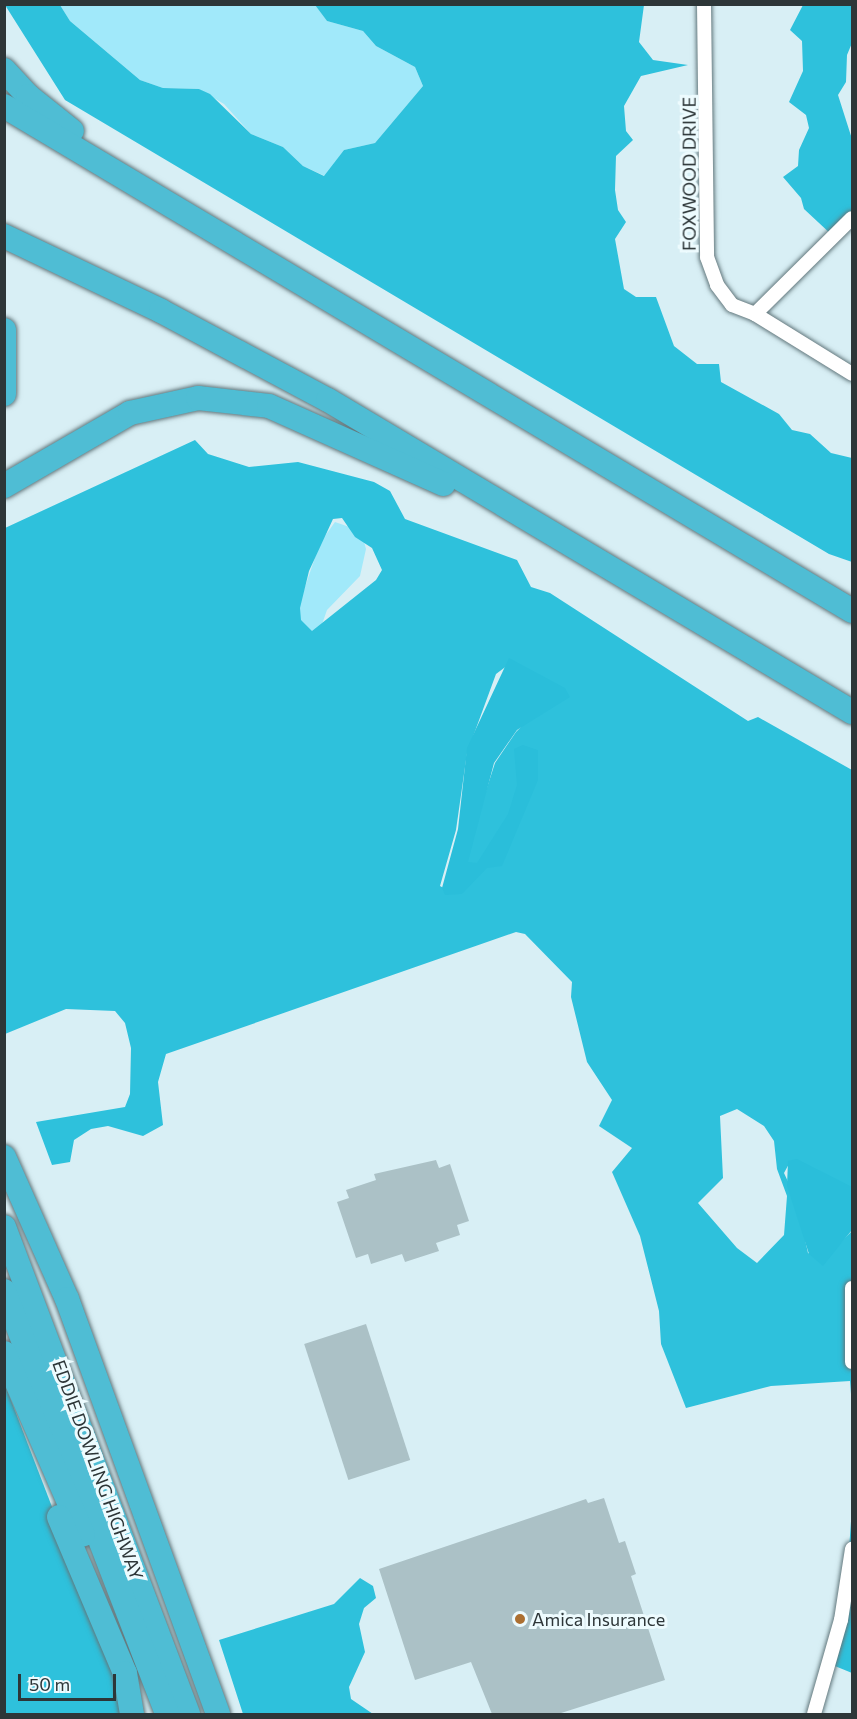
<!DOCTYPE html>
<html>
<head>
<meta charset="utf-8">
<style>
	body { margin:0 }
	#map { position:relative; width:857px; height:1719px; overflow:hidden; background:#d8eff5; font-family:Commissioner,sans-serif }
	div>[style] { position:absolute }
	.green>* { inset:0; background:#a1e9fa }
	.forest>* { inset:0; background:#2ec1dc }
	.water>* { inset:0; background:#2abeda }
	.building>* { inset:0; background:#abc1c6; transform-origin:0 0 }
	.roads { filter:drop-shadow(0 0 2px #63787d) drop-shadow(0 0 2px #63787d) }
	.minor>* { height:14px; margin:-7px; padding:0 7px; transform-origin:7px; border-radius:7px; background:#fff }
	.motorway>* { height:24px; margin:-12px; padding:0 12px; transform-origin:12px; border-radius:12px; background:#4fbdd4 }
	.dots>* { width:16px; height:16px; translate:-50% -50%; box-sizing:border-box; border:3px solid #edfbfe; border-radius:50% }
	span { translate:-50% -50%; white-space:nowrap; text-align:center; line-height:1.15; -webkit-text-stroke:6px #edfbfe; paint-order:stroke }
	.street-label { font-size:18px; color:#2d3638 }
	.poi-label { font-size:18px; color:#2d3638 }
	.left { translate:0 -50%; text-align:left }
	.frame { position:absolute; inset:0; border:6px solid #2d3638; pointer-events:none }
	.scale { position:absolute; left:18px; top:1674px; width:98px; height:27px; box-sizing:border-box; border:3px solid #2d3638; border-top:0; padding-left:8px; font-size:18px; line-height:21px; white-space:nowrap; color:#2d3638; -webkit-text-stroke:4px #edfbfe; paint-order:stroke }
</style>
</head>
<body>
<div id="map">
	<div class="green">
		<i style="clip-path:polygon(60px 5px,315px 5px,327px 21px,363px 31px,376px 46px,415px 67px,423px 86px,375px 143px,344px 150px,325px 176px,303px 166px,283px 147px,251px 134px,224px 104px,199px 89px,163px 88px,140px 80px,70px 21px)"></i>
		<i style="clip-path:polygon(335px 522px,361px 531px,366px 549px,360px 576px,327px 610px,300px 687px,279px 663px,320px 543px)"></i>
	</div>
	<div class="forest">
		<i style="clip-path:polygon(5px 5px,60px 5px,70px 21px,140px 80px,163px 88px,199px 89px,210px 94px,251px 134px,283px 147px,303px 166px,324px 176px,344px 150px,375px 143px,423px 86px,415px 67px,376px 46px,363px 31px,327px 21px,315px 5px,644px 5px,639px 42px,653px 60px,688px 65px,641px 76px,624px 106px,626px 131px,633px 140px,616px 156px,615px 190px,618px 210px,626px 222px,615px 239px,624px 289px,636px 297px,656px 297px,674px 346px,697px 364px,719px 364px,721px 382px,779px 414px,792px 430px,810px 434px,831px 453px,852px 458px,852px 562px,829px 554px,65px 100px)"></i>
		<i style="clip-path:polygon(803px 5px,852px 5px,852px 43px,847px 55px,846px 82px,838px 95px,852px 139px,852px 218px,833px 236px,804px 209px,801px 198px,783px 177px,798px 166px,799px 150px,809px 128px,806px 115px,789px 102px,803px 71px,802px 41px,790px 30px)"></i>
		<i style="clip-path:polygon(evenodd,195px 440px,208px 454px,249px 467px,298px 462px,374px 482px,390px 491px,405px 519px,517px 560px,531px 587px,550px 593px,748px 721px,758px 717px,852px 770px,852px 1190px,790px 1162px,784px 1173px,796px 1199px,808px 1253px,824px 1260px,852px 1231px,852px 1407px,850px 1381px,771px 1386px,686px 1408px,661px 1344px,659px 1311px,640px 1236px,612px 1172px,632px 1148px,599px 1126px,612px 1100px,587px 1062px,571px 997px,572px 982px,525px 934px,516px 932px,166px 1054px,158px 1082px,163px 1125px,143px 1136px,108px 1126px,91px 1129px,74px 1140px,70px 1162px,52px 1165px,36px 1122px,125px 1107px,130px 1094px,131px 1048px,125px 1023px,115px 1011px,66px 1009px,5px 1034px,5px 528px,195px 440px,342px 518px,355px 537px,372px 548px,382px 570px,376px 580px,312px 631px,301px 620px,300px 608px,309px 571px,333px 519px,342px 518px,195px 440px,512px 662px,556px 692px,516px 732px,495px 763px,462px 865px,447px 890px,440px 886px,456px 830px,467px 753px,496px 674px,512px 662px,195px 440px,737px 1109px,764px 1126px,774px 1141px,777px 1169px,787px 1196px,784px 1235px,757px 1263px,737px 1248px,698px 1203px,723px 1178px,720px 1116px,737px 1109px)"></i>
		<i style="clip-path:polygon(4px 1382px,129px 1707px,129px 1714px,5px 1714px)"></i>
		<i style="clip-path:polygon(852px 1507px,852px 1673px,830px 1664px,848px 1564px)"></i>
		<i style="clip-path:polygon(360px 1578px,373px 1586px,376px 1598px,364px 1608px,359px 1624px,365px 1652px,349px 1687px,351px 1699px,373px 1714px,243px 1714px,219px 1640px,334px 1604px)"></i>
	</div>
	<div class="water">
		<i style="clip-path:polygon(509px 658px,565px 688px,570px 697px,517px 730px,494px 763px,468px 862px,477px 863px,508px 814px,517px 785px,514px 749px,523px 745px,538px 750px,538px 780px,502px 866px,487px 868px,462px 894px,445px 895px,442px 888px,458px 829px,467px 748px)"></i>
		<i style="clip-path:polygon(797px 1159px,852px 1187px,852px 1230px,823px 1266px,809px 1254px,787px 1186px,788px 1161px)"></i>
	</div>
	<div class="building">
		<i style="clip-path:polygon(436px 1160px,439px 1168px,450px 1164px,469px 1221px,457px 1225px,460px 1235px,436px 1243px,439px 1251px,405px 1262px,402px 1254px,371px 1264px,368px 1254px,356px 1258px,337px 1202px,349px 1198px,346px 1190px,376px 1180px,374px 1174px)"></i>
		<i style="left:366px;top:1324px;width:143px;height:65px;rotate:72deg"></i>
		<i style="clip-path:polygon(604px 1498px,619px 1543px,625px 1541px,636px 1574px,631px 1576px,665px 1680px,558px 1714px,492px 1714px,471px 1662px,415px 1680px,379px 1569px,586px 1499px,588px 1503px)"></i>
	</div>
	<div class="roads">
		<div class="minor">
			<i style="left:704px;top:4px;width:253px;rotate:89.3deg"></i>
			<i style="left:707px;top:257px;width:30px;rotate:70deg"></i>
			<i style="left:717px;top:285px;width:25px;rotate:53deg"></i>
			<i style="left:732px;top:305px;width:25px;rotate:21deg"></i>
			<i style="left:755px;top:314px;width:114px;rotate:31.7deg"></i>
			<i style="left:755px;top:314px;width:136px;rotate:-44.7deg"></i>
			<i style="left:852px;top:1288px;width:74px;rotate:90deg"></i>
			<i style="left:814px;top:1714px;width:98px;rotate:-74deg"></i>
			<i style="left:841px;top:1620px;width:72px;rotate:-81.2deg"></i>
		</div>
		<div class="motorway">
			<i style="left:4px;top:70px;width:35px;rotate:47deg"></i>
			<i style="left:28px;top:96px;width:56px;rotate:38.5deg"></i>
			<i style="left:4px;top:106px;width:987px;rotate:30.77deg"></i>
			<i style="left:4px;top:236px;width:174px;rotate:25.5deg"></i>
			<i style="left:161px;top:311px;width:189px;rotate:28.1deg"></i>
			<i style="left:328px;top:400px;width:610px;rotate:30.77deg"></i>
			<i style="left:4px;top:330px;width:64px;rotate:90deg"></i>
			<i style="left:4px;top:486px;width:146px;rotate:-30.1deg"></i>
			<i style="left:130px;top:413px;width:70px;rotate:-12.4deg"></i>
			<i style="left:198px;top:398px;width:71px;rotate:6.4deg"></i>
			<i style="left:269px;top:406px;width:191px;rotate:24.1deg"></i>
			<i style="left:4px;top:1157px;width:155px;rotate:66.1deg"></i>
			<i style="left:67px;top:1299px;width:442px;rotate:70deg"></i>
			<i style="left:4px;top:1227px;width:521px;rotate:69.3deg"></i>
			<i style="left:4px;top:1291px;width:453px;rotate:68.9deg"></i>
			<i style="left:4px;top:1353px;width:198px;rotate:66.5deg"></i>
			<i style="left:59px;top:1517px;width:169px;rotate:67.1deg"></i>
			<i style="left:125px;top:1673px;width:42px;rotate:80.3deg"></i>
		</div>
	</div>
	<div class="dots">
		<i style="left:520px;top:1619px;background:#ac7032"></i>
	</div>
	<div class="street-label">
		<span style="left:689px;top:174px;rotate:-90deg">FOXWOOD DRIVE</span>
		<span style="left:98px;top:1470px;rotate:70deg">EDDIE DOWLING HIGHWAY</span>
	</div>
	<div class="poi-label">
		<span class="left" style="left:532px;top:1619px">Amica Insurance</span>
	</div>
	<div class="frame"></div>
	<div class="scale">50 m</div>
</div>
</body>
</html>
